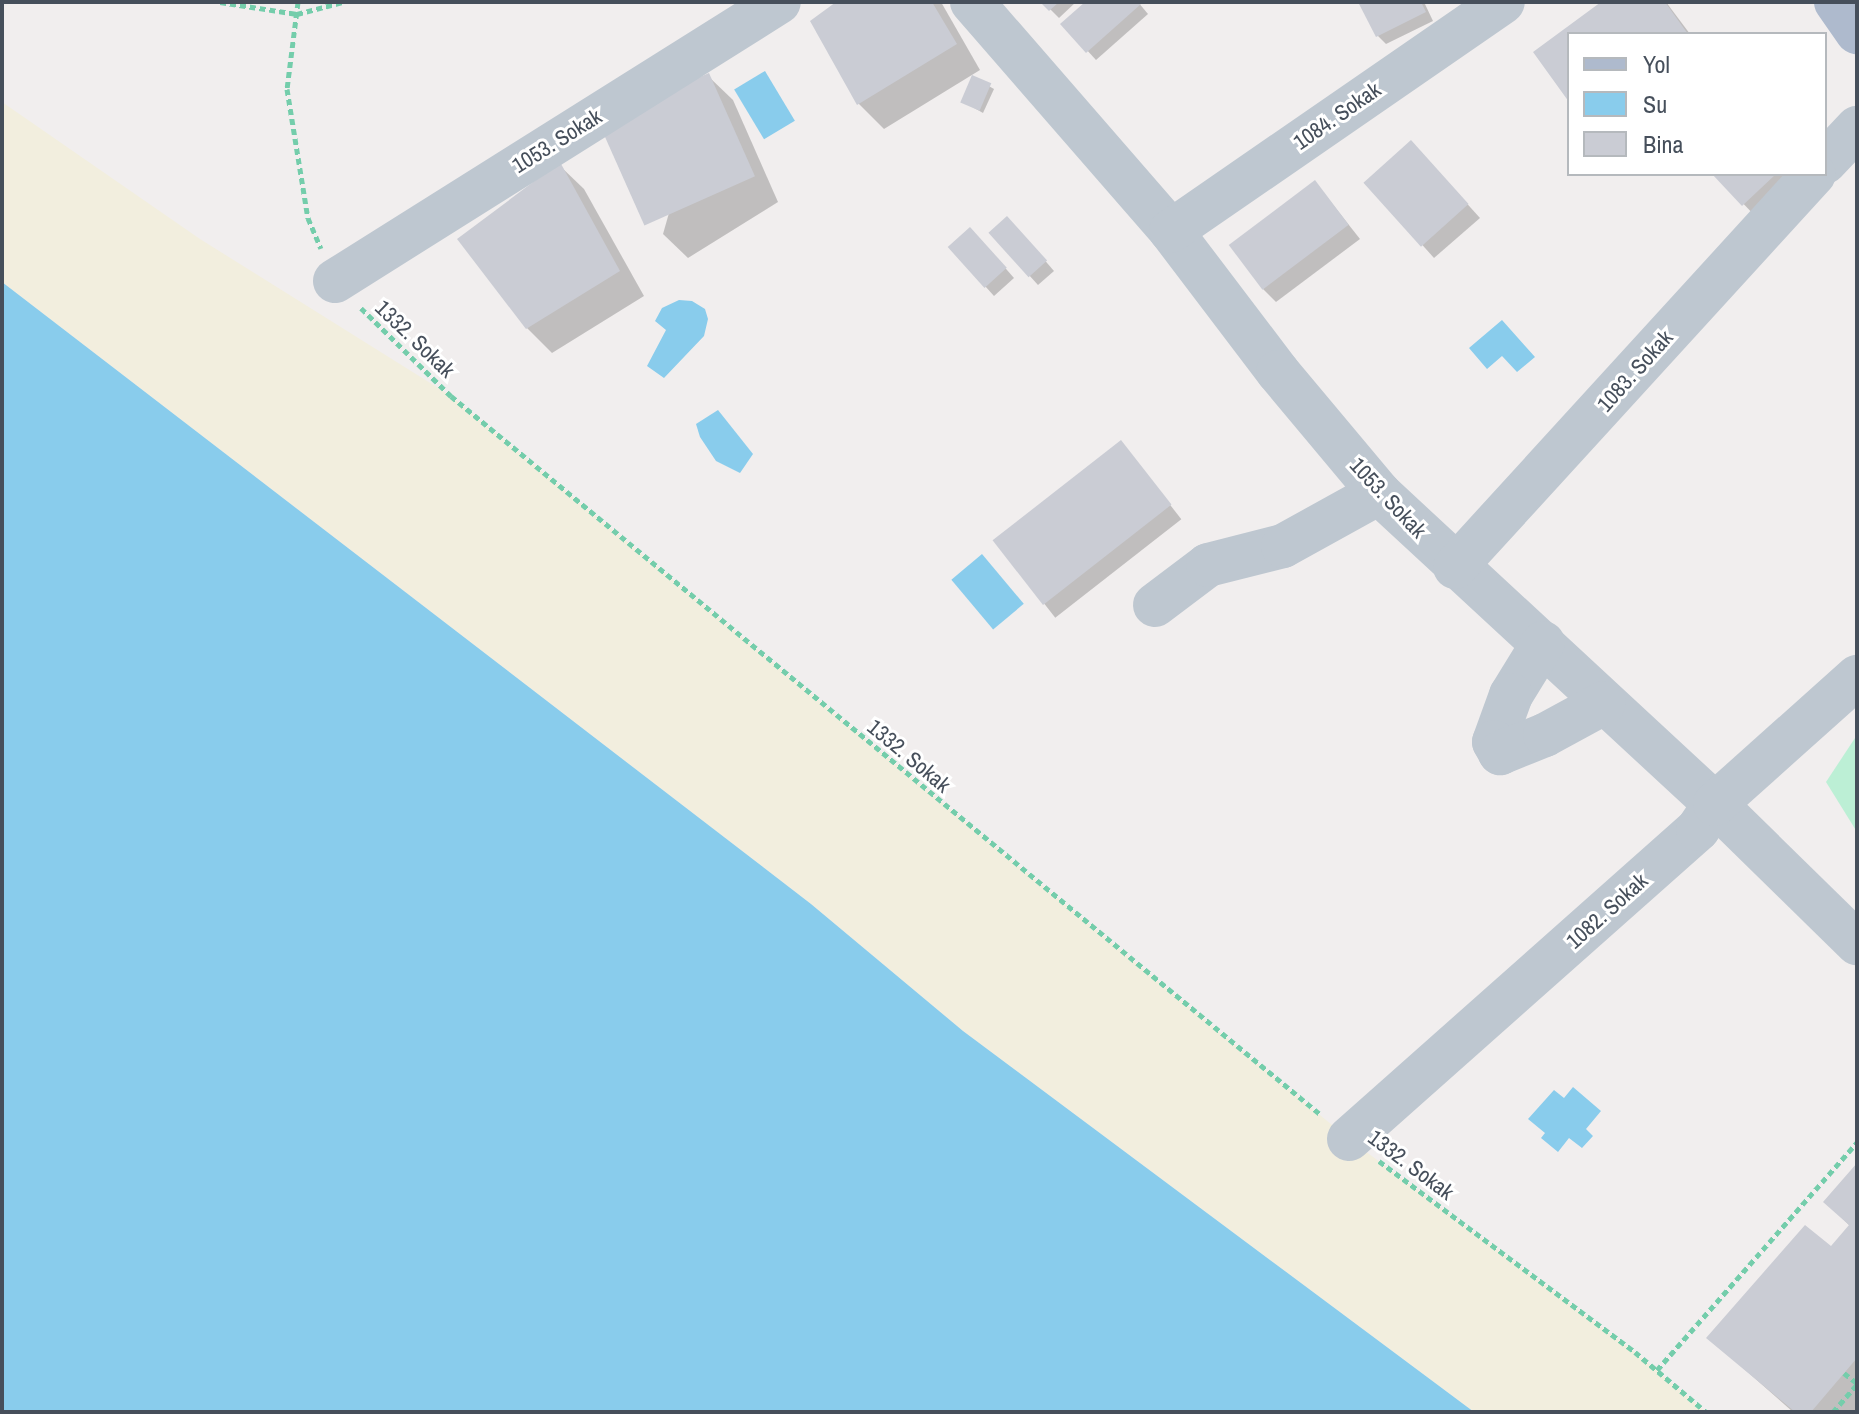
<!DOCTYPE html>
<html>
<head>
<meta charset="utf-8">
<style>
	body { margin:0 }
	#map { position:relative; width:1859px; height:1414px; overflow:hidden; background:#f1eeee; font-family:"Archivo Narrow",sans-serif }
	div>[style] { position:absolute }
	.green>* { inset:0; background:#bcefd5 }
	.sand>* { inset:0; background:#f2eede }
	.water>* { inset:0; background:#89ccec; transform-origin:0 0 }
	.shadow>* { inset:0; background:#0003; transform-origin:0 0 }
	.building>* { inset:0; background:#caccd4; transform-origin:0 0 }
	.path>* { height:5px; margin-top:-2.5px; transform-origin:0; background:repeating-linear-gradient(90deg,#74cdab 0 6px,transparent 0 10px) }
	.minor>* { height:44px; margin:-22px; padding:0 22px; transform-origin:22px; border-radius:22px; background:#bec7d0 }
	.major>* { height:44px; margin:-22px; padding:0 22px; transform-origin:22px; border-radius:22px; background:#aebacd }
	span { translate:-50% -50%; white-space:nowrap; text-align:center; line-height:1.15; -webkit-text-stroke:6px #fff; paint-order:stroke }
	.street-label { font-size:22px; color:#464f5b }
	.frame { position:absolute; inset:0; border:4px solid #464f5b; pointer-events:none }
	.legend { position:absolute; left:1567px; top:32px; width:260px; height:144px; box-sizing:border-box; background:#fff; border:2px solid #b5b9bd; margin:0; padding:10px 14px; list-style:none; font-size:24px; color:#464f5b }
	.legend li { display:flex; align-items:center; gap:16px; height:40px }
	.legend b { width:40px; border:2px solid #b5b9bd }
</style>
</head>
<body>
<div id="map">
	<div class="green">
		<i style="clip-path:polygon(1857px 735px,1857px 832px,1826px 782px)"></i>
	</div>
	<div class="sand">
		<i style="clip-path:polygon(2px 102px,200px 239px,451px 396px,1349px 1139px,1635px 1352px,1706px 1412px,1474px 1412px,963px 1031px,811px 904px,2px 282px)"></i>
	</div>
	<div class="water">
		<i style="left:765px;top:71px;width:58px;height:36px;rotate:59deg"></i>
		<i style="clip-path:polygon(2px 282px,811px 904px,963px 1031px,1474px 1412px,2px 1412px)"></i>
		<i style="clip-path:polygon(679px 300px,692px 301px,705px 309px,708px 319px,704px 336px,664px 378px,647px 366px,666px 330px,655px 321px,662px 308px)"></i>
		<i style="clip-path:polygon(1502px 320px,1535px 357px,1517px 372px,1502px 356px,1487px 369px,1469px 348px)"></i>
		<i style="clip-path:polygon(718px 410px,753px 454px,740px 473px,716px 461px,700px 437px,696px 424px)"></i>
		<i style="left:982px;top:554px;width:65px;height:40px;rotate:50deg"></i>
		<i style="clip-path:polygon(1573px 1087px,1601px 1111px,1586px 1129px,1593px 1136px,1582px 1148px,1569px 1138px,1558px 1152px,1541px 1138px,1545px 1133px,1528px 1119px,1554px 1090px,1564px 1098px)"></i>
	</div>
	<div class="shadow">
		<i style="clip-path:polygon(840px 2px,941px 2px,980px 70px,884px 129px,859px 104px,812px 22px)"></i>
		<i style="clip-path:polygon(1043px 2px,1076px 2px,1059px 18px)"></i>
		<i style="clip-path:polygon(1088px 2px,1138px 2px,1148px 14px,1096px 60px,1063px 24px)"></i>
		<i style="clip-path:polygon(1361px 2px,1424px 2px,1433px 21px,1386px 44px,1377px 35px)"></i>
		<i style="clip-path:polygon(1605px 2px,1666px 2px,1690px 34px,1569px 34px,1569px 98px,1536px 53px)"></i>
		<i style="clip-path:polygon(708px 76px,733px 100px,778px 202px,688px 258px,663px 234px)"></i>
		<i style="clip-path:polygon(973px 77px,994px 89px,983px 113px,962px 101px)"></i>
		<i style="clip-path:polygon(1424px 156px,1480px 218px,1434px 258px,1366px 182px)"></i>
		<i style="clip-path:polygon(559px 165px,584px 189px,644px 296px,552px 353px,527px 328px)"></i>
		<i style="clip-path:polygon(1715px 174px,1803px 174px,1757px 218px)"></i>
		<i style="clip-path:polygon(1315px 182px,1360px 239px,1276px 302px,1263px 289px)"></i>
		<i style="clip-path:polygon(1016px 227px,1054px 271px,1038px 285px,991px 233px)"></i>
		<i style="clip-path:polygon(979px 238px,1014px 278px,994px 296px,950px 247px)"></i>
		<i style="left:1121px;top:442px;width:98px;height:160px;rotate:52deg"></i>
		<i style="clip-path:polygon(1857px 1166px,1857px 1411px,1793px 1412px,1709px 1338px,1831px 1249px,1851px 1227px,1826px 1202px)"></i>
	</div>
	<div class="building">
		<i style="clip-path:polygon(836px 2px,932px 2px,957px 44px,857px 105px,810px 21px)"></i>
		<i style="clip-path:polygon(1040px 2px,1059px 2px,1049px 11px)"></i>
		<i style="clip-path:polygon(1085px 2px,1140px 2px,1141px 4px,1086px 53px,1060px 24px)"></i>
		<i style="clip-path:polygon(1358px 2px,1421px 2px,1426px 12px,1376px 37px)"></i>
		<i style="clip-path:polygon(1601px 2px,1665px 2px,1688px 34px,1569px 34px,1569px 102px,1533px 52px)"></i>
		<i style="left:709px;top:73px;width:113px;height:121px;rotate:66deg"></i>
		<i style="left:972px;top:75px;width:21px;height:30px;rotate:23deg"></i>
		<i style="left:1411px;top:140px;width:86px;height:64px;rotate:48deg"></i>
		<i style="clip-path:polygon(560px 162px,620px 271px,526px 329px,457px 239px)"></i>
		<i style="clip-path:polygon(1712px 174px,1776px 174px,1742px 206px)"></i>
		<i style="left:1315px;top:180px;width:56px;height:108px;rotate:53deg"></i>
		<i style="left:1007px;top:216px;width:60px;height:25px;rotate:48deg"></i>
		<i style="left:970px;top:227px;width:55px;height:30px;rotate:48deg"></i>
		<i style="left:1121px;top:440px;width:82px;height:163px;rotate:52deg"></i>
		<i style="clip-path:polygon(1857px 1163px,1857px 1358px,1811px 1412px,1795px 1412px,1706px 1338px,1805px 1225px,1831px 1246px,1849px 1225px,1823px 1202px)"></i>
	</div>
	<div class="path">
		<i style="left:220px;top:2px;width:78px;rotate:8.9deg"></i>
		<i style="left:297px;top:14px;width:48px;rotate:-14.6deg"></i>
		<i style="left:298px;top:2px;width:88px;rotate:97.2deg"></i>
		<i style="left:287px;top:89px;width:131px;rotate:80.8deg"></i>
		<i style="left:308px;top:218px;width:33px;rotate:67deg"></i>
		<i style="left:361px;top:308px;width:126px;rotate:44.4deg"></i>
		<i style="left:451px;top:396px;width:1129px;rotate:39.57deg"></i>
		<i style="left:1379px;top:1161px;width:319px;rotate:36.7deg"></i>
		<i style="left:1635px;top:1352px;width:93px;rotate:40.2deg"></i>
		<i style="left:1657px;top:1370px;width:303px;rotate:-48.7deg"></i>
		<i style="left:1844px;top:1373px;width:16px;rotate:38deg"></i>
		<i style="left:1833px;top:1412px;width:37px;rotate:-49deg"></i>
	</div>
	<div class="minor">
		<i style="left:972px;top:2px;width:303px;rotate:49deg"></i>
		<i style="left:1171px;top:231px;width:177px;rotate:52.8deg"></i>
		<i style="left:1278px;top:372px;width:158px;rotate:50.1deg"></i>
		<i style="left:1379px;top:493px;width:458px;rotate:42.8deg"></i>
		<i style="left:1715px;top:804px;width:199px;rotate:44.4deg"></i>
		<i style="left:1825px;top:162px;width:47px;rotate:-46.7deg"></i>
		<i style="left:1171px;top:231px;width:403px;rotate:-34.6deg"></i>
		<i style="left:335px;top:281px;width:524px;rotate:-32.14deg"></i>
		<i style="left:1455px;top:567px;width:532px;rotate:-47.59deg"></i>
		<i style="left:1155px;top:605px;width:66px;rotate:-37deg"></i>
		<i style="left:1208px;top:565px;width:77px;rotate:-14.2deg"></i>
		<i style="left:1283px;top:546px;width:110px;rotate:-28.9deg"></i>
		<i style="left:1543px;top:643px;width:61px;rotate:121.6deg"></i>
		<i style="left:1511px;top:695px;width:50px;rotate:109.9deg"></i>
		<i style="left:1494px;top:742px;width:13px;rotate:61deg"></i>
		<i style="left:1500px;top:753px;width:48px;rotate:-21.8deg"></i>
		<i style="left:1545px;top:735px;width:67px;rotate:-28.5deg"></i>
		<i style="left:1349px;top:1139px;width:467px;rotate:-41.6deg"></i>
		<i style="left:1698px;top:829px;width:30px;rotate:-56deg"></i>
		<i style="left:1715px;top:804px;width:191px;rotate:-41.8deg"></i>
	</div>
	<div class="major">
		<i style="left:1836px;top:2px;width:37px;rotate:55deg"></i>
	</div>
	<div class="street-label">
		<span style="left:1337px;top:116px;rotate:-35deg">1084. Sokak</span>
		<span style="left:557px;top:141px;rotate:-32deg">1053. Sokak</span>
		<span style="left:415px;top:339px;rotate:44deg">1332. Sokak</span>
		<span style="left:1635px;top:371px;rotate:-48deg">1083. Sokak</span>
		<span style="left:1388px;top:498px;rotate:47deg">1053. Sokak</span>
		<span style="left:909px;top:756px;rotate:40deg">1332. Sokak</span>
		<span style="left:1607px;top:911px;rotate:-42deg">1082. Sokak</span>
		<span style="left:1411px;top:1165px;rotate:37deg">1332. Sokak</span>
	</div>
	<div class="frame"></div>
	<ul class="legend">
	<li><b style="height:10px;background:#aebacd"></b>Yol</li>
	<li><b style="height:22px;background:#89ccec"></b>Su</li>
	<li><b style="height:22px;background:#caccd4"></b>Bina</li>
	</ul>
</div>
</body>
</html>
